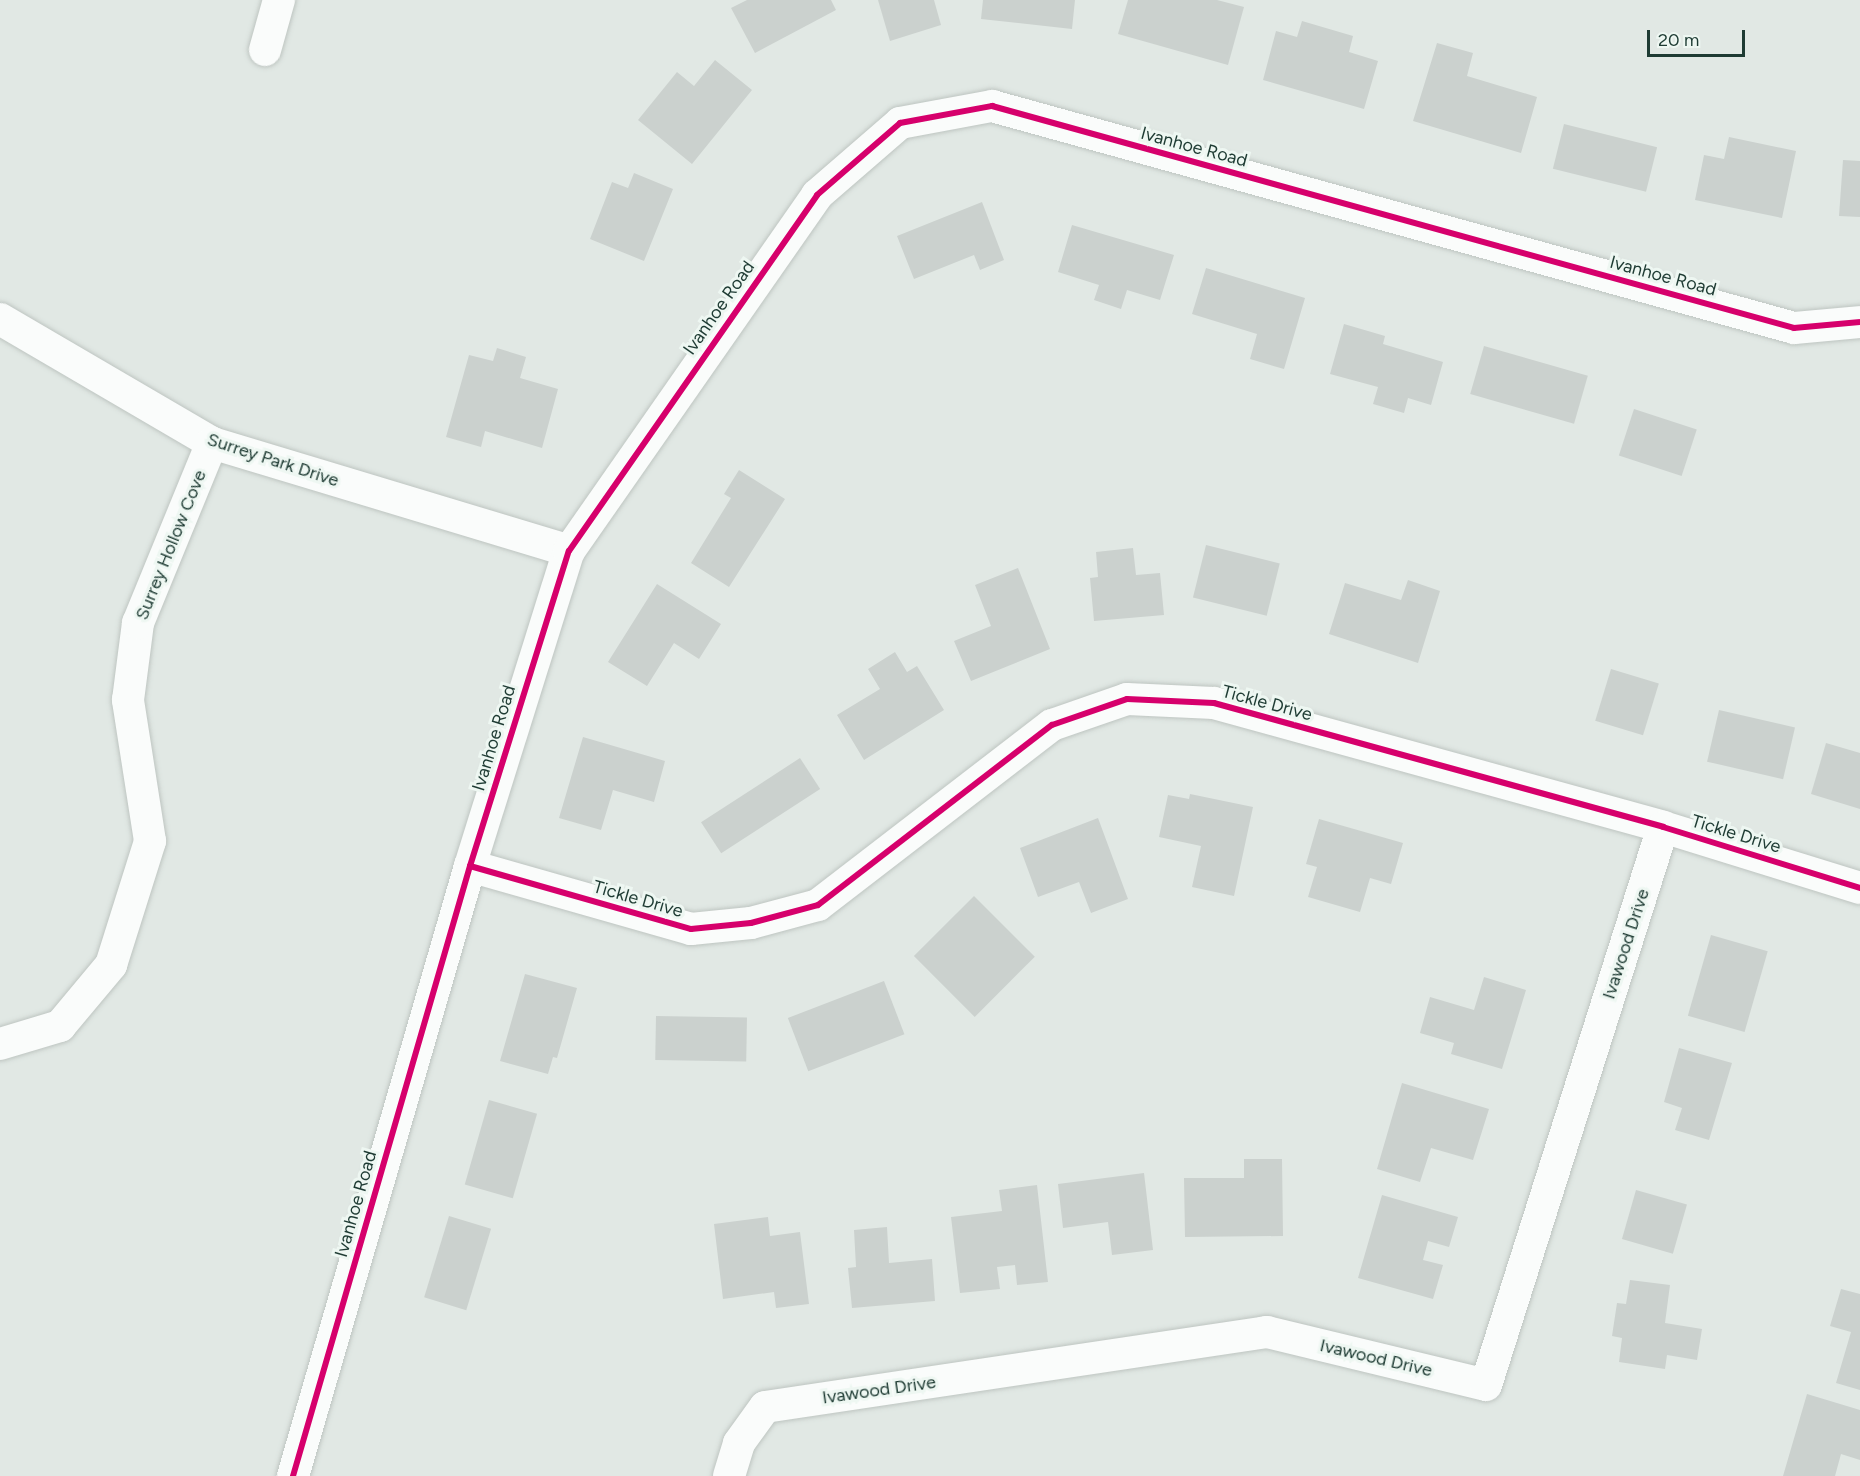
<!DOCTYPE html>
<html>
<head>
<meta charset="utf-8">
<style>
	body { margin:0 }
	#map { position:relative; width:1860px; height:1476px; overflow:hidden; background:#e1e8e4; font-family:Figtree,sans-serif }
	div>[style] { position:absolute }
	.building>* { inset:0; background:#cbd1ce; transform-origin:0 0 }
	.roads { filter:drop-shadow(0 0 2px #bec5c1) drop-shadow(0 0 2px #bec5c1) }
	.minor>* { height:32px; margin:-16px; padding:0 16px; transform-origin:16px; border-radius:16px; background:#fafcfb }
	.cycleway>* { height:6px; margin:-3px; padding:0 3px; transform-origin:3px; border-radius:3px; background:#d6006c }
	span { translate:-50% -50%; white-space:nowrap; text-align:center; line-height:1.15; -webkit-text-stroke:6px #eef7f2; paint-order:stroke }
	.street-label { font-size:18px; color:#1e3b33 }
	.scale { position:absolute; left:1647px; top:30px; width:98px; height:27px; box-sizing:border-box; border:3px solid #1e3b33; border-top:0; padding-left:8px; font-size:18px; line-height:21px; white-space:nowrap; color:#1e3b33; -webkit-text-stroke:4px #eef7f2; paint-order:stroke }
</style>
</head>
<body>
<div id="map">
	<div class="building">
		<i style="clip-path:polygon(747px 0,831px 0,836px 10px,755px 53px,731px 8px)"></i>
		<i style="clip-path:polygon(878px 0,934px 0,941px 25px,890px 41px)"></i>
		<i style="clip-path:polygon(983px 0,1075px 0,1072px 29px,981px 19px)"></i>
		<i style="clip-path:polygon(1128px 0,1217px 0,1244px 7px,1228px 65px,1118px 34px)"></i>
		<i style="clip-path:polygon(1302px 21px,1353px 36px,1349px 52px,1378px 61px,1364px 109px,1263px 80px,1276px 31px,1297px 37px)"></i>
		<i style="clip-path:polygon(1437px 43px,1473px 53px,1467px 76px,1537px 97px,1521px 153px,1413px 121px)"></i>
		<i style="clip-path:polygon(715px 60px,752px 90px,692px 164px,638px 120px,677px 72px,694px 86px)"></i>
		<i style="left:1564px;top:124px;width:96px;height:46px;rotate:14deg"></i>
		<i style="clip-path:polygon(1729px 137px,1796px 151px,1782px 218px,1695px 200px,1704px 155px,1724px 159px)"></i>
		<i style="clip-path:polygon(1843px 160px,1860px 161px,1860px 217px,1839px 216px)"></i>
		<i style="clip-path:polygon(634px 173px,673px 189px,644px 261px,590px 239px,612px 182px,628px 188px)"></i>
		<i style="clip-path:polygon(982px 202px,1004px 260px,980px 270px,974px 255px,914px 279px,897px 236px)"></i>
		<i style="clip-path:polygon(1072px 225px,1174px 255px,1160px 300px,1127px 290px,1121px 309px,1094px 300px,1099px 285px,1058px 272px)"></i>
		<i style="clip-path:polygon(1206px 268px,1305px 298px,1284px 369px,1250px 359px,1257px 334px,1192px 314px)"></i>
		<i style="clip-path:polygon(1344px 324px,1385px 336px,1383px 344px,1443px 362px,1431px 405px,1408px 398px,1404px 413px,1373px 404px,1378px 387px,1330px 374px)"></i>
		<i style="left:1484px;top:346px;width:108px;height:50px;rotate:16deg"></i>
		<i style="clip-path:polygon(497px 348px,526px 357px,520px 378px,558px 389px,542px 448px,485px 431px,481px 447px,446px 437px,469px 355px,493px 361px)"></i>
		<i style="left:1634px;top:409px;width:66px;height:49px;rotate:18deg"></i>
		<i style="clip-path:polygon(739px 470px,785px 499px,729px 587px,691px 563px,731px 498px,724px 494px)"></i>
		<i style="left:1206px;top:545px;width:76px;height:54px;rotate:14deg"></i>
		<i style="clip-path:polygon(1133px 548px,1136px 575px,1160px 573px,1164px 615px,1094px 621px,1090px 578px,1098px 577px,1096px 552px)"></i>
		<i style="clip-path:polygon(1018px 568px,1050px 649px,971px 681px,954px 641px,991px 626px,975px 585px)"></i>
		<i style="clip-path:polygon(1408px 580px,1440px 591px,1418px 663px,1329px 634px,1345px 583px,1401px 600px)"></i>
		<i style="clip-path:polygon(657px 584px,721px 624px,699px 659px,674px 643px,647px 686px,608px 662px)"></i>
		<i style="clip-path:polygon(895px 652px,907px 672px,917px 666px,944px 710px,864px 760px,837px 715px,880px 689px,868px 669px)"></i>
		<i style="left:1611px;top:669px;width:50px;height:54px;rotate:17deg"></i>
		<i style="left:1719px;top:710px;width:78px;height:53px;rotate:13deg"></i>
		<i style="clip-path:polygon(583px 737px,665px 761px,654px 802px,613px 790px,601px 830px,559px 818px)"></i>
		<i style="clip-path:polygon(1826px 743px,1860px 753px,1860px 809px,1811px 794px)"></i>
		<i style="left:800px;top:758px;width:37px;height:118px;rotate:57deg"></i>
		<i style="clip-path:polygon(1190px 794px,1253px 807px,1234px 896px,1192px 887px,1201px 846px,1159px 837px,1168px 795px,1189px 799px)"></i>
		<i style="clip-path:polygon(1098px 818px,1128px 899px,1091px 913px,1079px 882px,1038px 897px,1020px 848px)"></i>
		<i style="clip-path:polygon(1319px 819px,1403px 843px,1391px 884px,1370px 878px,1360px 912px,1308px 897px,1317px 867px,1306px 864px)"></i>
		<i style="left:974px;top:896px;width:86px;height:85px;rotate:45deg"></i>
		<i style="left:1711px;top:935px;width:59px;height:84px;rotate:16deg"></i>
		<i style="clip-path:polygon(525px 974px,577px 988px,557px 1058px,553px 1057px,548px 1074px,500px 1061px)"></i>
		<i style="clip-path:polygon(1484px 977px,1526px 990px,1502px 1069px,1451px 1054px,1454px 1043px,1420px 1033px,1430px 997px,1474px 1010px)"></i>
		<i style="left:884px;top:981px;width:57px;height:103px;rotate:69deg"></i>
		<i style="left:656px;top:1016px;width:91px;height:44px;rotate:1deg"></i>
		<i style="clip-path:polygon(1679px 1048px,1732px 1063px,1709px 1140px,1675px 1130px,1682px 1108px,1664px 1102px)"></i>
		<i style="clip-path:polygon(1402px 1083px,1489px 1109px,1473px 1160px,1431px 1148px,1420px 1182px,1377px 1169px)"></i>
		<i style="left:489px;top:1100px;width:50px;height:88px;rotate:16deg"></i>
		<i style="clip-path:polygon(1244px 1159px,1282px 1159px,1283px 1236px,1185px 1237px,1184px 1178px,1244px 1178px)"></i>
		<i style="clip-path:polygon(1144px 1173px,1153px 1250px,1112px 1255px,1108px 1222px,1063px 1228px,1058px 1184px)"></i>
		<i style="clip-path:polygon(1037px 1185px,1048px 1282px,1017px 1285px,1015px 1265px,997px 1267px,1000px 1289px,960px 1293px,951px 1217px,1002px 1211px,999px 1190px)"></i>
		<i style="left:1636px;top:1190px;width:53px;height:51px;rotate:16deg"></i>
		<i style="clip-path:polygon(1382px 1195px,1458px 1217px,1449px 1247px,1428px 1241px,1423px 1260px,1443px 1265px,1433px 1299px,1358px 1278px)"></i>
		<i style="left:449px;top:1216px;width:44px;height:85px;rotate:17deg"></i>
		<i style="clip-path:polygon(768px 1217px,770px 1236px,800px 1232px,809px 1304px,776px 1308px,774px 1292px,723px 1299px,714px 1224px)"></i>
		<i style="clip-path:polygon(887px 1227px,889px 1263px,932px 1259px,935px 1301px,852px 1308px,848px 1268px,856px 1267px,854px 1230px)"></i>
		<i style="clip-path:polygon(1630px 1280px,1670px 1285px,1665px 1323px,1702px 1329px,1697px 1360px,1667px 1355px,1665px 1369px,1619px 1362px,1622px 1338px,1612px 1336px,1617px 1303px,1626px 1304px)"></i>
		<i style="clip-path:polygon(1841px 1289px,1860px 1294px,1860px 1390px,1836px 1383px,1851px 1332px,1830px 1326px)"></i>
		<i style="clip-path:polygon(1807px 1394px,1860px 1410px,1860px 1460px,1841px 1454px,1835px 1476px,1783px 1476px)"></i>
	</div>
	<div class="roads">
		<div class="minor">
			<i style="left:265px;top:50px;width:52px;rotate:-74.4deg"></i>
			<i style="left:0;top:319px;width:246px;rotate:30.3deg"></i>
			<i style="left:212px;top:443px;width:373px;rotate:16.8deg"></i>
			<i style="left:470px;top:866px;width:230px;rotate:15.9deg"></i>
			<i style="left:691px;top:929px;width:60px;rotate:-5.7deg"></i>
			<i style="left:751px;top:923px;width:69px;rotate:-15deg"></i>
			<i style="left:818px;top:905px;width:295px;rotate:-37.6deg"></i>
			<i style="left:1052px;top:725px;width:79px;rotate:-19.1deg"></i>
			<i style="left:1127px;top:699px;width:87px;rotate:2.6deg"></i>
			<i style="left:1214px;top:703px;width:466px;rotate:15.4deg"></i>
			<i style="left:1663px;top:827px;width:206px;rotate:17.2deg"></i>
			<i style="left:0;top:1044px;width:63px;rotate:-16.7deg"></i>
			<i style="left:60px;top:1026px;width:80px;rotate:-50.1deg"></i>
			<i style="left:111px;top:965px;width:130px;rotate:-72.5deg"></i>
			<i style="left:150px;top:841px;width:143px;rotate:-98.9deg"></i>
			<i style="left:128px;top:700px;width:78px;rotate:-82.6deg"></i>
			<i style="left:138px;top:623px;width:195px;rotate:-67.7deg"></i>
			<i style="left:293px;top:1476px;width:635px;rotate:-73.82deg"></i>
			<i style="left:470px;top:866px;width:330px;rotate:-72.6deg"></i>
			<i style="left:569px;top:551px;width:434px;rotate:-55.1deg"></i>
			<i style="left:817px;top:195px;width:110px;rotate:-40.9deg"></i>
			<i style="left:900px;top:123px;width:94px;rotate:-10.5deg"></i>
			<i style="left:992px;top:106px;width:832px;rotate:15.47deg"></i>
			<i style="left:1794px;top:328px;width:66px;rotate:-5.2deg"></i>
			<i style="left:729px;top:1476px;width:34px;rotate:-73deg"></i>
			<i style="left:739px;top:1443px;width:44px;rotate:-54.2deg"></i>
			<i style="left:765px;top:1407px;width:508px;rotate:-8.5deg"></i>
			<i style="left:1267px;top:1332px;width:225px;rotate:13.6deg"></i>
			<i style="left:1486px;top:1385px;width:585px;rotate:-72.4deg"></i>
		</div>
	</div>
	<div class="cycleway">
		<i style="left:470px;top:866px;width:230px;rotate:15.9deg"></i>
		<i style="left:691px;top:929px;width:60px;rotate:-5.7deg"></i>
		<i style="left:751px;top:923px;width:69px;rotate:-15deg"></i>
		<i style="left:818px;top:905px;width:295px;rotate:-37.6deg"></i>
		<i style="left:1052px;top:725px;width:79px;rotate:-19.1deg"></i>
		<i style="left:1127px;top:699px;width:87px;rotate:2.6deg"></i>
		<i style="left:1214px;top:703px;width:466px;rotate:15.4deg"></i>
		<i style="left:1663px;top:827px;width:206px;rotate:17.2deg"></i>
		<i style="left:293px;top:1476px;width:635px;rotate:-73.82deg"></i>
		<i style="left:470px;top:866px;width:330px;rotate:-72.6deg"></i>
		<i style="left:569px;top:551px;width:434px;rotate:-55.1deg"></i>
		<i style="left:817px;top:195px;width:110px;rotate:-40.9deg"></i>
		<i style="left:900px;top:123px;width:94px;rotate:-10.5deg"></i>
		<i style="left:992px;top:106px;width:832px;rotate:15.47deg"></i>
		<i style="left:1794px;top:328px;width:66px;rotate:-5.2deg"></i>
	</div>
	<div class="street-label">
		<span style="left:1194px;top:147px;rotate:15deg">Ivanhoe Road</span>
		<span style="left:1663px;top:276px;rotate:15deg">Ivanhoe Road</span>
		<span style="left:719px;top:308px;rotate:-55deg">Ivanhoe Road</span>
		<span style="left:273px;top:460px;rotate:18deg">Surrey Park Drive</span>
		<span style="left:171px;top:545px;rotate:-68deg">Surrey Hollow Cove</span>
		<span style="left:1267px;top:703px;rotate:15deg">Tickle Drive</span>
		<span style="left:494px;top:738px;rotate:-73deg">Ivanhoe Road</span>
		<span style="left:1736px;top:834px;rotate:17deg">Tickle Drive</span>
		<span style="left:638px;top:899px;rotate:16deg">Tickle Drive</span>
		<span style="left:1626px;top:944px;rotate:-72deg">Ivawood Drive</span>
		<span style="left:356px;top:1204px;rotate:-74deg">Ivanhoe Road</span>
		<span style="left:1376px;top:1358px;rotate:13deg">Ivawood Drive</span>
		<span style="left:879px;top:1390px;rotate:-8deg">Ivawood Drive</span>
	</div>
	<div class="scale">20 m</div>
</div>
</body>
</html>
